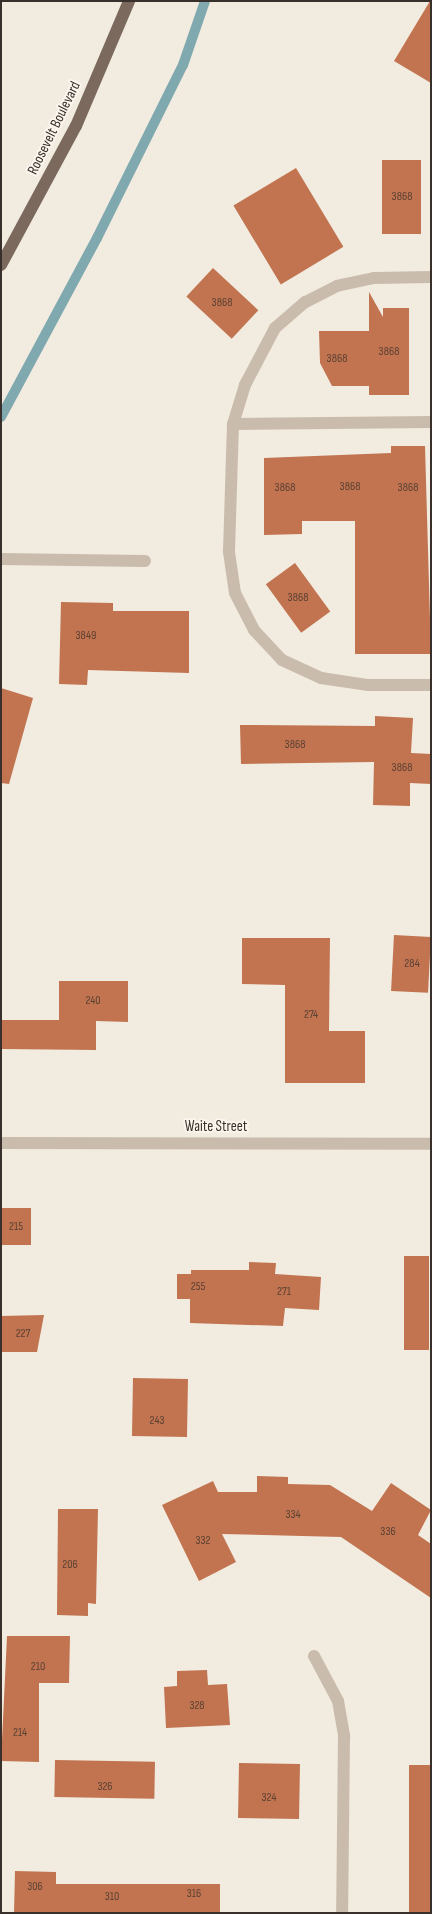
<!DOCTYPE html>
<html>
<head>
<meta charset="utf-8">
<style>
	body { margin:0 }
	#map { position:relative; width:432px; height:1914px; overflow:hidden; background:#f2ebe0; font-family:"Sofia Sans Condensed",sans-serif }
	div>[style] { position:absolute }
	.stream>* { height:10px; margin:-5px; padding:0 5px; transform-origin:5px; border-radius:5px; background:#80a9af }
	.building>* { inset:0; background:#c1744f; transform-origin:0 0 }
	.minor>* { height:12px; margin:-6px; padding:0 6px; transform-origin:6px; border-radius:6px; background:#cabcac }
	.major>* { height:12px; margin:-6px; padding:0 6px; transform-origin:6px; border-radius:6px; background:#7a695c }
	span { translate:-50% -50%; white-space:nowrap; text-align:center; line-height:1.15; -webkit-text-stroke:4px #faf5ed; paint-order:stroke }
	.number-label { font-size:12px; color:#5b4134 }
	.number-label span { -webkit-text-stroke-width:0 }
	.street-label { font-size:15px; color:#39302b }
	.frame { position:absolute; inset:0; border:2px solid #39302b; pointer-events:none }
</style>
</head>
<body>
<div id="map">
	<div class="stream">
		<i style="left:1px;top:417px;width:203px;rotate:-61.8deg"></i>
		<i style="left:97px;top:238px;width:193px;rotate:-63.6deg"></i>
		<i style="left:183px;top:65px;width:68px;rotate:-71deg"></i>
	</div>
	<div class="building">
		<i style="clip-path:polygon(430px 1px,431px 1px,431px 83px,394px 61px)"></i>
		<i style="left:382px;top:160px;width:39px;height:74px"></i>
		<i style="left:296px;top:168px;width:92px;height:73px;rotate:59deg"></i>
		<i style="left:213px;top:268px;width:62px;height:39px;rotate:43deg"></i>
		<i style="clip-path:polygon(369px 292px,383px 317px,383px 308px,409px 308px,409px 395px,369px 395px,369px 386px,332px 386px,320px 363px,319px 331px,369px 331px)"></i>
		<i style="clip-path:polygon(391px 446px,425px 446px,431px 654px,355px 654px,355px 521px,302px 521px,302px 534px,264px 535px,264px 458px,391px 453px)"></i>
		<i style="left:295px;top:563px;width:60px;height:36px;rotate:54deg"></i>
		<i style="clip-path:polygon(61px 602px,113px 603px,113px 611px,189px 611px,189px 673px,88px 670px,87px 685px,59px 684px)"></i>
		<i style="clip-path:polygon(1px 688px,33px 698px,9px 784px,1px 783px)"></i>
		<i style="clip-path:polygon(375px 716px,413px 718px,411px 753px,431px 754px,431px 784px,410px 783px,410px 806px,373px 805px,374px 762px,241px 764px,240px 725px,375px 726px)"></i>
		<i style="left:394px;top:935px;width:37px;height:56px;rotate:3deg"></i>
		<i style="clip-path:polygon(242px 938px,330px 938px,329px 1031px,365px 1031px,365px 1083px,285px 1083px,285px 985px,242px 984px)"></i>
		<i style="clip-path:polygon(59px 981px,128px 981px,128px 1022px,96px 1021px,96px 1050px,1px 1049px,1px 1020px,59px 1020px)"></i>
		<i style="left:1px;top:1208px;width:30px;height:37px"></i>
		<i style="left:404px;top:1256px;width:25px;height:94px"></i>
		<i style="clip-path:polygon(249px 1262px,276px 1263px,275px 1274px,321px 1277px,319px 1310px,285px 1308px,283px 1326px,190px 1323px,190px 1299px,177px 1299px,177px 1274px,191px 1274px,191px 1270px,249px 1270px)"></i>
		<i style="clip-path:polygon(44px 1315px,37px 1352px,1px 1352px,1px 1316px)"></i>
		<i style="left:133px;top:1378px;width:55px;height:58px;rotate:1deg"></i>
		<i style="clip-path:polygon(257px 1476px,288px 1477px,288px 1484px,330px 1485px,372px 1511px,391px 1483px,431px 1510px,418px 1535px,431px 1544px,431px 1598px,341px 1537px,222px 1534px,236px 1562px,199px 1581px,162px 1505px,213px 1481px,218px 1492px,257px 1492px)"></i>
		<i style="clip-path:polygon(58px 1509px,98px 1509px,96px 1604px,88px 1603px,88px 1616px,57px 1615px)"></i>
		<i style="clip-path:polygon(7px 1636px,70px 1636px,69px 1683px,39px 1683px,39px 1762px,1px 1761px)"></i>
		<i style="clip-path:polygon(207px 1670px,208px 1685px,227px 1684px,230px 1725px,166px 1728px,164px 1687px,177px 1686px,177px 1671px)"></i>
		<i style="left:55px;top:1760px;width:100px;height:37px;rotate:1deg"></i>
		<i style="left:239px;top:1763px;width:61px;height:55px;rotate:1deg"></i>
		<i style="left:409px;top:1765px;width:22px;height:148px"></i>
		<i style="clip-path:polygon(15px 1871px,56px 1872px,56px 1884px,220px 1884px,220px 1913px,14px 1913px)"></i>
	</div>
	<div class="minor">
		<i style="left:431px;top:277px;width:57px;rotate:179deg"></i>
		<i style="left:374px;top:278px;width:38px;rotate:168deg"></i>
		<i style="left:337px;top:286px;width:36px;rotate:153deg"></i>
		<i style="left:305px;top:302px;width:40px;rotate:139deg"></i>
		<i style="left:275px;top:328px;width:64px;rotate:117.8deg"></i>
		<i style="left:245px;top:385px;width:41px;rotate:107.1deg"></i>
		<i style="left:233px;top:424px;width:128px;rotate:91.8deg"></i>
		<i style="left:229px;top:552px;width:41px;rotate:81.7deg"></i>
		<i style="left:235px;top:593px;width:42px;rotate:62.8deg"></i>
		<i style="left:254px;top:630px;width:41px;rotate:47deg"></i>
		<i style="left:282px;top:660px;width:43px;rotate:24.8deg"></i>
		<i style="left:321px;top:678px;width:48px;rotate:8.5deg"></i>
		<i style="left:368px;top:685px;width:63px"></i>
		<i style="left:233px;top:424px;width:198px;rotate:-0.6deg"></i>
		<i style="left:1px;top:559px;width:144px;rotate:0.8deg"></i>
		<i style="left:1px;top:1143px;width:430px;rotate:0.1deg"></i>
		<i style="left:314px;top:1656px;width:51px;rotate:61.9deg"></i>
		<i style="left:338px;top:1701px;width:36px;rotate:80deg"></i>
		<i style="left:344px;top:1736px;width:177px;rotate:90.6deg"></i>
	</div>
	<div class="major">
		<i style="left:1px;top:265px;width:158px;rotate:-61.7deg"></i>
		<i style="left:76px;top:126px;width:136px;rotate:-67deg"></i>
	</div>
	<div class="number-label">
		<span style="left:402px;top:197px">3868</span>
		<span style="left:222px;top:303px">3868</span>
		<span style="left:389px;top:352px">3868</span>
		<span style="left:337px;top:359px">3868</span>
		<span style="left:350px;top:487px">3868</span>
		<span style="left:285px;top:488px">3868</span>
		<span style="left:408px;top:488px">3868</span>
		<span style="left:298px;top:598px">3868</span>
		<span style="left:86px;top:636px">3849</span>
		<span style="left:295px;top:745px">3868</span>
		<span style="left:402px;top:768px">3868</span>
		<span style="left:412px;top:964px">284</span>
		<span style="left:93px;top:1001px">240</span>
		<span style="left:311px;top:1015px">274</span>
		<span style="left:16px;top:1227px">215</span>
		<span style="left:198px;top:1287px">255</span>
		<span style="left:284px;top:1292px">271</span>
		<span style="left:23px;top:1334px">227</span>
		<span style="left:157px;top:1421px">243</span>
		<span style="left:293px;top:1515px">334</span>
		<span style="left:388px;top:1532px">336</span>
		<span style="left:203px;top:1541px">332</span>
		<span style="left:70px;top:1565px">206</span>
		<span style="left:38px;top:1667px">210</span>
		<span style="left:197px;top:1706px">328</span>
		<span style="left:20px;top:1733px">214</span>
		<span style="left:105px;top:1787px">326</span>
		<span style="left:269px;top:1798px">324</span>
		<span style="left:35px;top:1887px">306</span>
		<span style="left:194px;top:1894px">316</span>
		<span style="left:112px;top:1897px">310</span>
	</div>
	<div class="street-label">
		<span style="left:54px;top:128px;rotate:-64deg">Roosevelt Boulevard</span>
		<span style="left:216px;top:1127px">Waite Street</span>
	</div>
	<div class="frame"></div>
</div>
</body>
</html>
